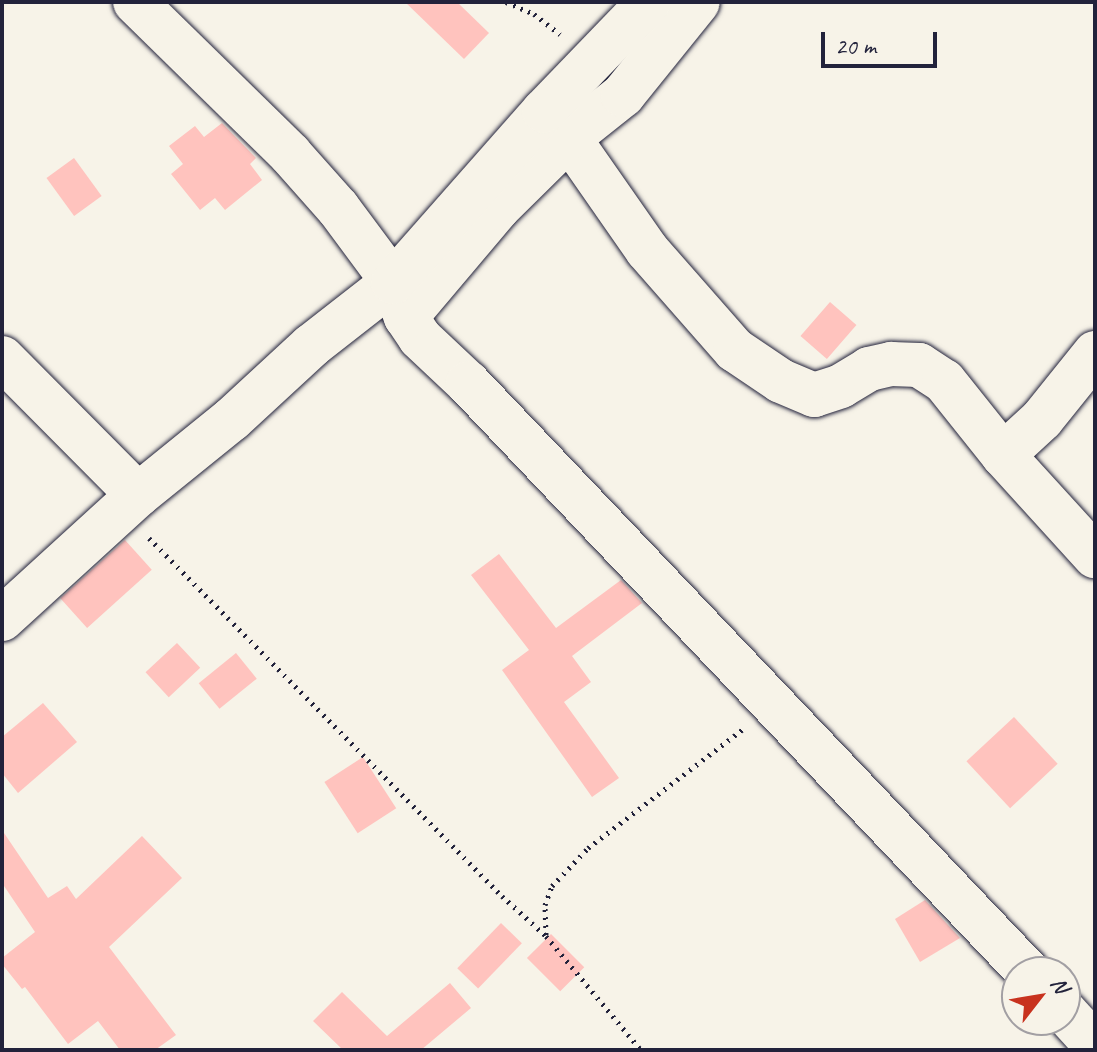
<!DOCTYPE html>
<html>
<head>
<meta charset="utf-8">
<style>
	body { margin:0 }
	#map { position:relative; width:1097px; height:1052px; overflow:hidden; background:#f7f3e8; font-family:Caveat,sans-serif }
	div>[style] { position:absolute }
	.building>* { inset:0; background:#ffc3be; transform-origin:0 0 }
	.path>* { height:5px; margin-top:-2.5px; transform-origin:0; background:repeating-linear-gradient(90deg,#22223b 0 2px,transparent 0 8px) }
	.roads { filter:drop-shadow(0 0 2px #22223b) drop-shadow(0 0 2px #22223b) }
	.minor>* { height:44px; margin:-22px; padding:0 22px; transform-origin:22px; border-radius:22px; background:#f7f3e8 }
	span { translate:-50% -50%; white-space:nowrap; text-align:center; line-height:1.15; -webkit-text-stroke:6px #f7f3e8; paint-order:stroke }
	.frame { position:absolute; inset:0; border:4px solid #22223b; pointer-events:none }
	.north { position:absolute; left:1001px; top:956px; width:80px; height:80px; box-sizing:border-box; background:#f7f3e8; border:2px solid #a29fa3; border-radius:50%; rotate:59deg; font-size:22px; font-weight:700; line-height:32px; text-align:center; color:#22223b }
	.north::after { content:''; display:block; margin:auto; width:28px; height:36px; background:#c8321e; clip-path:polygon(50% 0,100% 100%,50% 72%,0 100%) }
	.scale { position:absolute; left:821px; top:32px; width:116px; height:36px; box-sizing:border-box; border:4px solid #22223b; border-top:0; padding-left:10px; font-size:24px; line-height:28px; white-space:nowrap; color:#22223b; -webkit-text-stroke:6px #f7f3e8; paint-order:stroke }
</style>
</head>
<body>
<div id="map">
	<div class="building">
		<i style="clip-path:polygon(405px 2px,457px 2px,489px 33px,464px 59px)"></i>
		<i style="clip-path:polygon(222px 123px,256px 158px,250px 164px,262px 180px,225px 210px,215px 198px,200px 210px,171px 174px,183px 164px,169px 146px,195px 126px,204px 137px)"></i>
		<i style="left:74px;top:158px;width:47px;height:34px;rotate:54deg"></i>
		<i style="left:830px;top:302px;width:35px;height:45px;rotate:41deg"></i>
		<i style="left:125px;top:540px;width:40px;height:87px;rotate:48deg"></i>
		<i style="clip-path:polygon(499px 554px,556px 628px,621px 580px,642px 603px,572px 656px,591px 682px,564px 702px,619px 778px,592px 797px,502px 670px,529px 650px,471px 575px)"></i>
		<i style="left:177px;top:643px;width:34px;height:43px;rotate:47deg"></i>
		<i style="left:236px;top:653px;width:33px;height:48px;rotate:51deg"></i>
		<i style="clip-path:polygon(43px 703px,77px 742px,18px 793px,2px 773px,2px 737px)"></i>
		<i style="left:1014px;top:717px;width:64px;height:65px;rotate:47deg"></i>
		<i style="left:363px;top:757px;width:61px;height:46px;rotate:57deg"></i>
		<i style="clip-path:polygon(2px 830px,48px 898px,67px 886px,76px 899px,142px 836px,182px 878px,109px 947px,176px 1035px,155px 1050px,120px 1050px,98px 1021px,68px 1044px,25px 987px,22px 989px,2px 964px,2px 958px,35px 932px,2px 883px)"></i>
		<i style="clip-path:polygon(925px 900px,960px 938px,920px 962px,895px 919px)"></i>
		<i style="left:501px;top:923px;width:29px;height:63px;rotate:44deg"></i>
		<i style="left:551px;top:934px;width:47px;height:34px;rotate:45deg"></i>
		<i style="clip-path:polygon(450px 983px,471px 1008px,421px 1050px,343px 1050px,313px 1021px,342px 992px,387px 1036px)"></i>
	</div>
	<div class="path">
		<i style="left:506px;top:2px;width:30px;rotate:23deg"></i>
		<i style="left:534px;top:14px;width:33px;rotate:38deg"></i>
		<i style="left:149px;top:538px;width:503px;rotate:45.4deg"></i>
		<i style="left:502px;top:896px;width:59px;rotate:42.3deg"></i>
		<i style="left:546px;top:936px;width:148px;rotate:50.2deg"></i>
		<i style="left:546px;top:935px;width:30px;rotate:-92deg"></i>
		<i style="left:545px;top:905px;width:20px;rotate:-70deg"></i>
		<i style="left:552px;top:886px;width:52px;rotate:-46.5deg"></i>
		<i style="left:588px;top:848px;width:195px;rotate:-37.5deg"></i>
	</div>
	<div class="roads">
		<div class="minor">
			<i style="left:135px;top:2px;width:217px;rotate:44.4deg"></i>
			<i style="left:290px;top:154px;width:72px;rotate:48.4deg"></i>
			<i style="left:338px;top:208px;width:92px;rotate:53.4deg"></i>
			<i style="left:393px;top:282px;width:37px;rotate:70deg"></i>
			<i style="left:406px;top:317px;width:25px;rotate:56deg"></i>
			<i style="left:420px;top:338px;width:66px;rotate:43.2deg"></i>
			<i style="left:468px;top:383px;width:813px;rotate:46.45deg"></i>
			<i style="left:569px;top:138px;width:136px;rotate:55.1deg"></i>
			<i style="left:647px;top:250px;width:133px;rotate:48.7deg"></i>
			<i style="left:735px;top:350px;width:55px;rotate:34deg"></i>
			<i style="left:781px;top:381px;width:36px;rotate:23deg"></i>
			<i style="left:814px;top:395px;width:28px;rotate:-18deg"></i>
			<i style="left:841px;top:386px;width:33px;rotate:-31deg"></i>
			<i style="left:869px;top:369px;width:23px;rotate:-13deg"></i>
			<i style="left:891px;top:364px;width:28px;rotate:2deg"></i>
			<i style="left:919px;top:365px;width:30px;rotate:33deg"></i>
			<i style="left:944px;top:381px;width:95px;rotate:51.4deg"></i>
			<i style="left:1003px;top:455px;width:137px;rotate:47.7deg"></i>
			<i style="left:406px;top:317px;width:143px;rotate:-49.8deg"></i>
			<i style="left:498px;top:208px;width:100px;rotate:-44.6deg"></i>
			<i style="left:569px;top:138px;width:69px;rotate:-38.5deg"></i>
			<i style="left:623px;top:95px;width:119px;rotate:-51.1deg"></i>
			<i style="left:2px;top:358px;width:193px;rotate:45.2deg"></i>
			<i style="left:1003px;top:455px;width:53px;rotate:-42.7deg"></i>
			<i style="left:1042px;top:419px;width:85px;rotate:-51.2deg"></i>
			<i style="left:2px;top:619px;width:184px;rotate:-42.4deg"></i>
			<i style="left:138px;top:495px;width:121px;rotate:-39deg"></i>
			<i style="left:232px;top:419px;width:108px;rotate:-42.7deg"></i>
			<i style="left:311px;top:346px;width:104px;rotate:-38deg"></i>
			<i style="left:393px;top:282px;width:228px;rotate:-48.6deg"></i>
			<i style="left:544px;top:111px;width:151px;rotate:-46.1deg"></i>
			<i style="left:1065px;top:1012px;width:45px;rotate:47.7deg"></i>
		</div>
	</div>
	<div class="frame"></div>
	<div class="north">N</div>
	<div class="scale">20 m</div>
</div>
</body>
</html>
